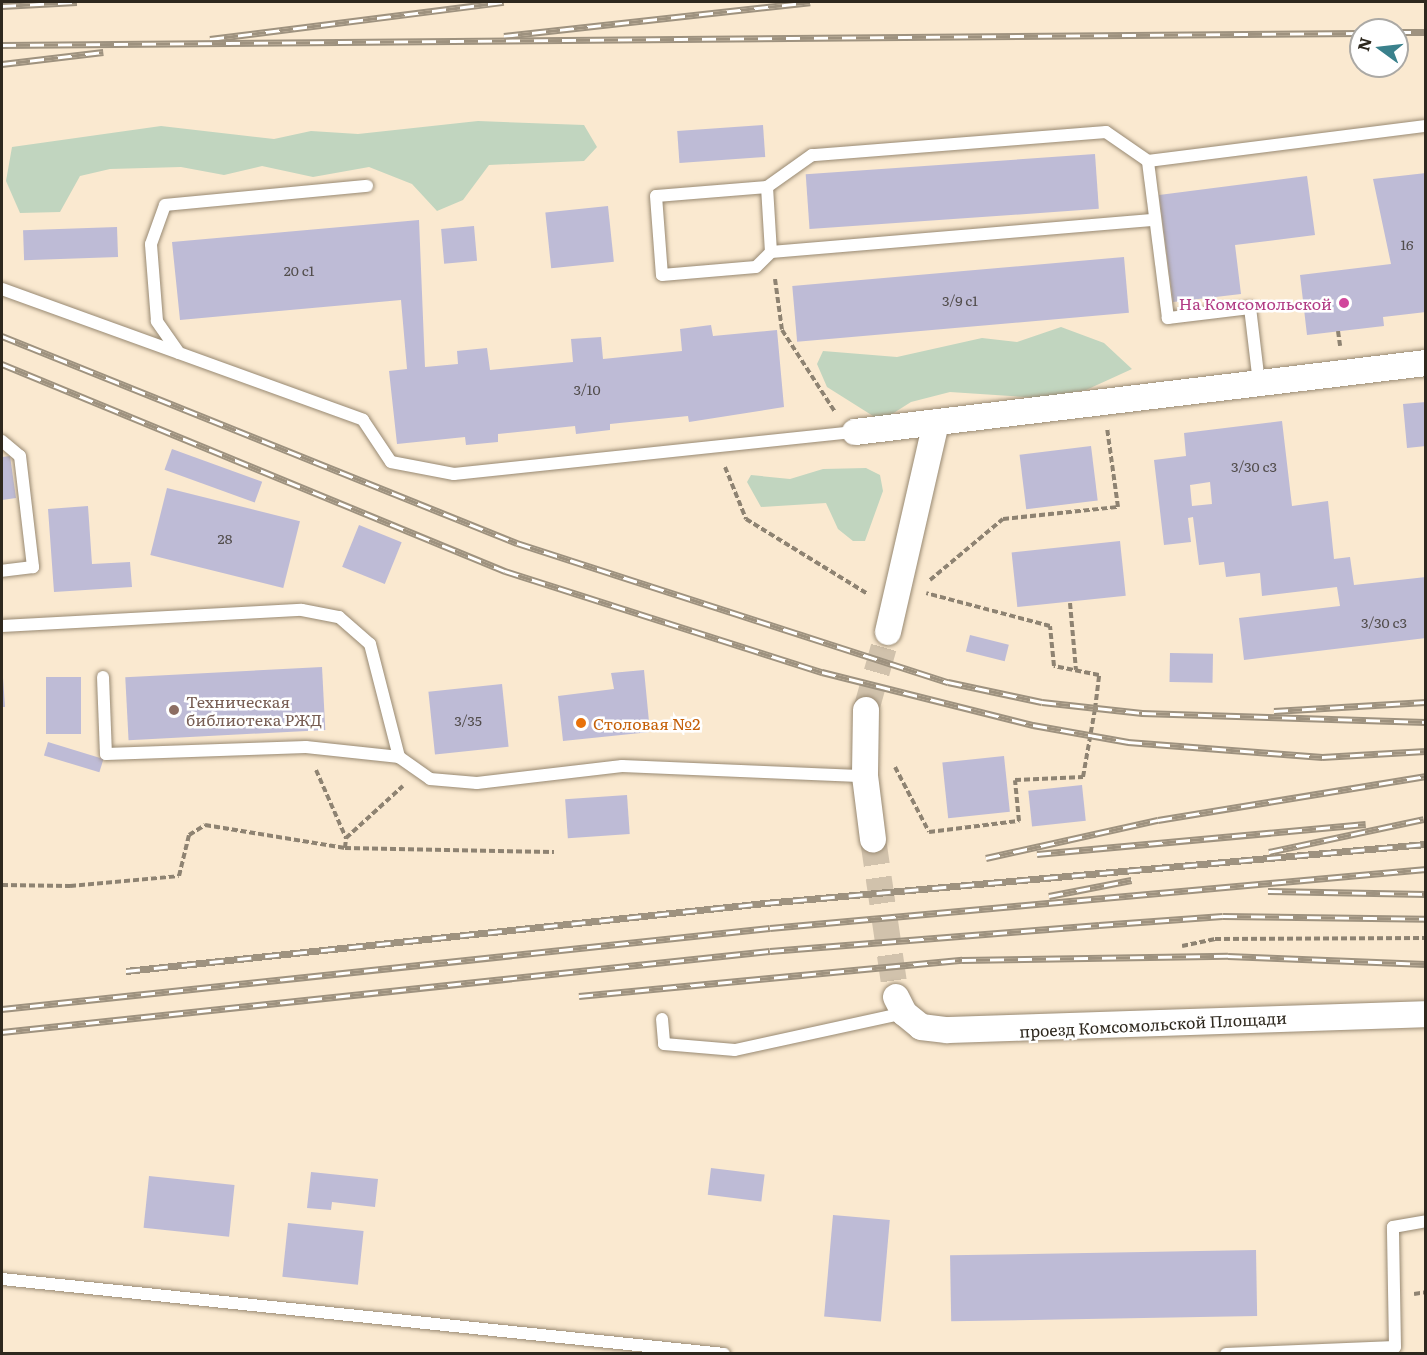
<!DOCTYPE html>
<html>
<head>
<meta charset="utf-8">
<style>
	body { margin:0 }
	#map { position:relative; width:1427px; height:1355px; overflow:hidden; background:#fae9d0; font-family:Literata,serif }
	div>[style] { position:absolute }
	.green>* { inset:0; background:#c1d5bf }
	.building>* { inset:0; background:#bebbd6; transform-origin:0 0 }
	.street-tunnel>* { height:26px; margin-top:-13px; transform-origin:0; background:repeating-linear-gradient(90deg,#d1c2ac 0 26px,transparent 0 39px) }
	.path>* { height:4px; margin-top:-2px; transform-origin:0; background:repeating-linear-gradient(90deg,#8e8372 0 6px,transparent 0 9px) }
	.roads { filter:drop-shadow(0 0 2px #988972) drop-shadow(0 0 2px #988972) }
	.lane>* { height:12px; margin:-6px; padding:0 6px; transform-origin:6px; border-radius:6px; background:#fff }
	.street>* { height:26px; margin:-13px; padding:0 13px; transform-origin:13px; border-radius:13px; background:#fff }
	.rail>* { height:7px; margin-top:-3.5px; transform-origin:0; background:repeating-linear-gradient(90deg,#fff 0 14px,#9e927f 0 28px); box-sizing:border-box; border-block:2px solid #9e927f }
	.dots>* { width:16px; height:16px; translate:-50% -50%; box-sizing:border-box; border:3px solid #fff; border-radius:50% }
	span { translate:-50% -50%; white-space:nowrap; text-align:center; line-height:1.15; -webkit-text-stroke:5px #fff; paint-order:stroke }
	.number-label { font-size:14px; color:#524d4c }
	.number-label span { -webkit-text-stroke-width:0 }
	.hotel-label { font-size:16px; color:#b23c85 }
	.right { translate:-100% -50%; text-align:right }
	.education-label { font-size:16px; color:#785e54 }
	.left { translate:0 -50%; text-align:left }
	.food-label { font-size:16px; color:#c56008 }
	.street-label { font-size:16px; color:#2e281e }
	.frame { position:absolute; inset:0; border:3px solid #2e281e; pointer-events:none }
	.north { position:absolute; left:1349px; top:18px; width:60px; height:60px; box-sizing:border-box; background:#fff; border:2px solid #aba9a5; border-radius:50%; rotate:285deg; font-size:16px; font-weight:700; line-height:24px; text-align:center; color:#2e281e }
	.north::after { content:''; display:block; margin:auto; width:21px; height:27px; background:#3a818c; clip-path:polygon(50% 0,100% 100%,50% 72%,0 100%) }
</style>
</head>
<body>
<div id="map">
	<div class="green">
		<i style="clip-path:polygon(478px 121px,584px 125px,597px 147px,584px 161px,489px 165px,463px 200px,437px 211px,412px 184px,369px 167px,313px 177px,262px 166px,224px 175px,181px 167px,110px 169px,80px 176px,60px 212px,20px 213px,6px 181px,12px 147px,161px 126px,274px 139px,311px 131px,358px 134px)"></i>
		<i style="clip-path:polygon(1061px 327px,1104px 343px,1132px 369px,1086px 390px,1040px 398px,950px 392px,911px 402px,881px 421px,827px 387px,817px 364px,823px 351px,897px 357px,982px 338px,1017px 342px)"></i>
		<i style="clip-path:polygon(866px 468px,880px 475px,883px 491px,865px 541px,853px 541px,838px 529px,826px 503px,761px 507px,747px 482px,751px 475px,790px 479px,823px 469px)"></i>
	</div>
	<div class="building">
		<i style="left:763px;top:125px;width:32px;height:86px;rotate:86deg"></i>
		<i style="left:1095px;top:154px;width:55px;height:290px;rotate:86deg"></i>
		<i style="clip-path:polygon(1426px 173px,1426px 312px,1383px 317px,1384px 326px,1307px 335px,1300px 275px,1391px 264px,1373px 179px)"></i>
		<i style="clip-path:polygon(1307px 176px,1315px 235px,1235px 245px,1241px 294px,1173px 302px,1159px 195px)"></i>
		<i style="left:608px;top:206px;width:56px;height:63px;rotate:84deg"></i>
		<i style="clip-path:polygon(419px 220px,425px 367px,458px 364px,457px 351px,487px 348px,490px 370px,573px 362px,571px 339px,601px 337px,603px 359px,682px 351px,680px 329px,711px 325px,713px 336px,777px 330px,784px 407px,689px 422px,688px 416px,610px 424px,610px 430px,576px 434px,575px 426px,498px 434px,498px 442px,466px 445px,465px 437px,397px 444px,389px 371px,407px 369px,401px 300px,180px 320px,172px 242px)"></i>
		<i style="left:474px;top:226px;width:35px;height:33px;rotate:85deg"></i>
		<i style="left:117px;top:227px;width:30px;height:94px;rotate:88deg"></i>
		<i style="left:1124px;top:257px;width:56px;height:333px;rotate:85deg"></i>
		<i style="clip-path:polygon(1426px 402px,1426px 446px,1407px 448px,1403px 404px)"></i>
		<i style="clip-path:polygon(evenodd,1282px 421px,1292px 506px,1328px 501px,1334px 559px,1350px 557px,1354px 585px,1426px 577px,1426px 638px,1244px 660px,1239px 618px,1340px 606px,1337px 587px,1262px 596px,1260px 573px,1226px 577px,1224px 562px,1199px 565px,1193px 517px,1188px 518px,1191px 542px,1164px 545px,1154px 460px,1186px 456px,1184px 433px,1282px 421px,1210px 482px,1212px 504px,1192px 506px,1190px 485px,1210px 482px)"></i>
		<i style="left:1091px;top:446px;width:55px;height:72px;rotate:83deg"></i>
		<i style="left:172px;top:449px;width:96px;height:22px;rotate:20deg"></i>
		<i style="clip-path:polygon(10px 456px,16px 498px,2px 500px,2px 457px)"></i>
		<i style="left:167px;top:488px;width:137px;height:69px;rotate:14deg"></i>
		<i style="clip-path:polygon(88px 506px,92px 564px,130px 562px,132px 587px,54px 592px,48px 509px)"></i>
		<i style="left:359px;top:525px;width:46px;height:45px;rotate:22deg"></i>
		<i style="left:1120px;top:541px;width:55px;height:109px;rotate:84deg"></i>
		<i style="left:970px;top:635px;width:40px;height:17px;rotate:14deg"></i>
		<i style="left:1170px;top:653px;width:43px;height:29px;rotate:1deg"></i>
		<i style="clip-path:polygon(2px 663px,5px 707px,2px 707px)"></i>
		<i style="left:322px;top:667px;width:63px;height:197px;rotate:87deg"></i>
		<i style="clip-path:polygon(644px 670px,650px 732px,563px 741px,558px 696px,614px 689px,611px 673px)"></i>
		<i style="left:46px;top:677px;width:35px;height:57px"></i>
		<i style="left:502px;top:684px;width:63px;height:74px;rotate:84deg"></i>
		<i style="left:48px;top:742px;width:58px;height:14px;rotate:17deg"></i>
		<i style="left:1004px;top:756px;width:56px;height:62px;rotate:84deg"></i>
		<i style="left:1082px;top:785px;width:36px;height:54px;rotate:84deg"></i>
		<i style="left:627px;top:795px;width:39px;height:62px;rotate:86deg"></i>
		<i style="left:711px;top:1168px;width:54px;height:27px;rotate:7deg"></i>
		<i style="clip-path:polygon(311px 1172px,378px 1179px,375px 1207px,332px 1202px,331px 1210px,307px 1208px)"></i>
		<i style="left:149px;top:1176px;width:86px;height:52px;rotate:6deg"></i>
		<i style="left:833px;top:1215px;width:57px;height:102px;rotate:5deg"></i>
		<i style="left:288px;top:1223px;width:76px;height:54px;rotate:6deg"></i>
		<i style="left:1256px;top:1250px;width:66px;height:306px;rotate:89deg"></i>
	</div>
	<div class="street-tunnel">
		<i style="left:866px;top:710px;width:81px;rotate:-74.2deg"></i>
		<i style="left:873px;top:839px;width:160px;rotate:81.7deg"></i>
	</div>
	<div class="path">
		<i style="left:775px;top:279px;width:51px;rotate:82.2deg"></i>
		<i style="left:782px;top:330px;width:98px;rotate:57.1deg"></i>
		<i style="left:1338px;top:331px;width:15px;rotate:82deg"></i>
		<i style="left:725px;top:467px;width:56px;rotate:68deg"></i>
		<i style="left:746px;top:519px;width:143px;rotate:31.6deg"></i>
		<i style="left:930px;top:580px;width:95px;rotate:-39.9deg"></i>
		<i style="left:1003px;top:519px;width:116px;rotate:-6deg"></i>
		<i style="left:1118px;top:507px;width:80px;rotate:-97.9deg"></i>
		<i style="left:1070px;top:603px;width:67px;rotate:84.9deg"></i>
		<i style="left:895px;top:767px;width:73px;rotate:62.4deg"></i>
		<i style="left:929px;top:832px;width:91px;rotate:-7deg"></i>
		<i style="left:1019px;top:821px;width:41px;rotate:-95.6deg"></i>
		<i style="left:1015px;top:780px;width:68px;rotate:-2.5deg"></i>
		<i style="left:1083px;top:777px;width:69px;rotate:-80deg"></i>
		<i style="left:1095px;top:709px;width:34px;rotate:-83deg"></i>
		<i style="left:1099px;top:675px;width:46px;rotate:-168.7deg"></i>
		<i style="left:1054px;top:666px;width:40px;rotate:-95.7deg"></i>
		<i style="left:1050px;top:626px;width:128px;rotate:-165.1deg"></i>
		<i style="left:316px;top:770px;width:74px;rotate:66.2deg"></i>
		<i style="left:345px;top:848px;width:10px;rotate:-84deg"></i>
		<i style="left:346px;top:838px;width:77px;rotate:-42.4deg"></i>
		<i style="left:2px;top:885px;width:68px;rotate:0.8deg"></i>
		<i style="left:70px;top:886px;width:109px;rotate:-5.2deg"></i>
		<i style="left:179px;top:876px;width:42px;rotate:-76.3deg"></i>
		<i style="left:189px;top:835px;width:19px;rotate:-32deg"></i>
		<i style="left:205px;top:825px;width:142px;rotate:9.3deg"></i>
		<i style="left:345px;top:848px;width:209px;rotate:1.1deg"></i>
		<i style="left:1182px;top:946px;width:34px;rotate:-12deg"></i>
		<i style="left:1215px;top:939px;width:211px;rotate:-0.3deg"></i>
		<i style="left:1414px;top:1294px;width:12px;rotate:-9deg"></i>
	</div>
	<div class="roads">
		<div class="lane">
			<i style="left:1148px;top:161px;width:51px;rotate:-145.4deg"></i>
			<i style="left:1106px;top:132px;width:295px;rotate:175.5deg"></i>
			<i style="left:812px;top:155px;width:55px;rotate:144.6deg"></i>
			<i style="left:767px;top:187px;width:65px;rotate:86.5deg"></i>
			<i style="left:771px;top:252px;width:385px;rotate:-4.8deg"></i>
			<i style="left:767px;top:187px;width:111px;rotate:175.4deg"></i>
			<i style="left:656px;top:196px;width:79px;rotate:85.7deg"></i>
			<i style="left:662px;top:275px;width:94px;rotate:-4.9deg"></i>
			<i style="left:756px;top:267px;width:21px;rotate:-45deg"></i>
			<i style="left:2px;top:289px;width:384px;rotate:19.9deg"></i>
			<i style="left:363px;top:420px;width:50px;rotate:56.3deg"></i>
			<i style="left:391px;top:462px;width:64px;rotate:10.8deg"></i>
			<i style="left:454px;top:474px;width:403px;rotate:-6deg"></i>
			<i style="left:179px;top:353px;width:39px;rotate:-125deg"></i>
			<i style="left:157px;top:321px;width:77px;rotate:-94.5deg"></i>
			<i style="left:151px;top:244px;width:41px;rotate:-70.3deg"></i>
			<i style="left:165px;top:205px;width:203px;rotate:-5.4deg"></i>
			<i style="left:1259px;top:383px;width:76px;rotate:-96.8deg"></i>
			<i style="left:1250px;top:308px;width:83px;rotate:173deg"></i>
			<i style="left:1168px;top:318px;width:158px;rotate:-97.3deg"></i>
			<i style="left:1148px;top:161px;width:280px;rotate:-7.2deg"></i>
			<i style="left:2px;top:441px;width:23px;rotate:40deg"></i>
			<i style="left:20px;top:456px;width:112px;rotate:83.3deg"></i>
			<i style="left:33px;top:567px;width:31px;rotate:173deg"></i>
			<i style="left:2px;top:626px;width:300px;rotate:-3.1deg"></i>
			<i style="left:302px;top:610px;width:38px;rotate:11deg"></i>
			<i style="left:339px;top:617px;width:41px;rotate:41.1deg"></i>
			<i style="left:370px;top:644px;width:117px;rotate:75.6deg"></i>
			<i style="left:399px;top:757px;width:38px;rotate:35deg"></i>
			<i style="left:430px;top:779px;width:47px;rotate:4.9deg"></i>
			<i style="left:477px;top:783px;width:146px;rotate:-6.7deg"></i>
			<i style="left:622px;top:766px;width:243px;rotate:2.4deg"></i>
			<i style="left:103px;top:677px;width:77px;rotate:87.8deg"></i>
			<i style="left:106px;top:754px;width:200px;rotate:-2deg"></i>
			<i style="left:306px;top:747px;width:94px;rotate:6.1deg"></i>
			<i style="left:662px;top:1019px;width:25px;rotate:85deg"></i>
			<i style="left:664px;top:1044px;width:71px;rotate:4.8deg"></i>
			<i style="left:735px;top:1050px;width:173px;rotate:-12.3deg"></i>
			<i style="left:2px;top:1279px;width:726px;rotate:5.93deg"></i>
			<i style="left:1226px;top:1354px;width:169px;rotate:-2.4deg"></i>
			<i style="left:1395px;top:1347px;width:120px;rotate:-91deg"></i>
			<i style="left:1393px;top:1227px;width:34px;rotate:-10deg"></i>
		</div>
		<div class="street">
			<i style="left:855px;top:432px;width:575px;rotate:-6.89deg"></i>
			<i style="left:888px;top:632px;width:215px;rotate:-77.1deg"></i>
			<i style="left:866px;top:710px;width:66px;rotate:90.9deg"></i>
			<i style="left:865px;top:776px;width:64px;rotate:82.8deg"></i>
			<i style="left:896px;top:997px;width:18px;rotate:63deg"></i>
			<i style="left:904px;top:1013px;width:22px;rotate:39deg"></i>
			<i style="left:921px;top:1027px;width:26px;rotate:7deg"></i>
			<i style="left:947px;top:1030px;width:479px;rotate:-1.9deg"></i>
		</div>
	</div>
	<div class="rail">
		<i style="left:2px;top:6px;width:75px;rotate:-3.1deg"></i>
		<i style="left:1397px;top:32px;width:29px"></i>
		<i style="left:504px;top:36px;width:308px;rotate:-6.3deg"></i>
		<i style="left:210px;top:39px;width:296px;rotate:-7.2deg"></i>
		<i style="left:2px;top:45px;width:1359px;rotate:-0.51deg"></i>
		<i style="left:2px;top:64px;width:102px;rotate:-6.8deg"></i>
		<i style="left:2px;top:336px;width:555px;rotate:21.9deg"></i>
		<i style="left:517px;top:543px;width:453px;rotate:17.9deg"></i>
		<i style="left:948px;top:682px;width:96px;rotate:12deg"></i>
		<i style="left:1042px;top:702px;width:101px;rotate:6.3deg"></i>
		<i style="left:1142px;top:713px;width:284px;rotate:1.8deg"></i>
		<i style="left:2px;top:364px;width:544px;rotate:22.37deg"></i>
		<i style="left:505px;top:571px;width:333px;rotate:17.7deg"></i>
		<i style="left:822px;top:672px;width:218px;rotate:14.1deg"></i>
		<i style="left:1033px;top:725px;width:97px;rotate:10.1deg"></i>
		<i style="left:1128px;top:742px;width:195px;rotate:4.4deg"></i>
		<i style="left:1322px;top:757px;width:104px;rotate:-3.3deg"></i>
		<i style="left:1274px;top:711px;width:152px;rotate:-3.4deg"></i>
		<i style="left:1269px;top:852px;width:158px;rotate:-12deg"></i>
		<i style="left:1037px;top:854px;width:330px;rotate:-5.2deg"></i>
		<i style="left:986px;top:858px;width:176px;rotate:-12.5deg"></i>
		<i style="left:1158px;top:820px;width:272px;rotate:-9.3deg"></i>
		<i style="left:1268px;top:891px;width:158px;rotate:1.1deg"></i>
		<i style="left:1049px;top:896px;width:84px;rotate:-11deg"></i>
		<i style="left:126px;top:971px;width:643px;rotate:-6.07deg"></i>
		<i style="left:765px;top:903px;width:664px;rotate:-5.1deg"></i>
		<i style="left:579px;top:996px;width:385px;rotate:-5.4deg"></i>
		<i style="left:962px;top:960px;width:266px;rotate:-0.9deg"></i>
		<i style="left:1228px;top:956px;width:198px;rotate:2.3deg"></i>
		<i style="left:2px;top:1009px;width:772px;rotate:-6.02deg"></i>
		<i style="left:770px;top:928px;width:659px;rotate:-5.14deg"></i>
		<i style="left:2px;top:1032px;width:772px;rotate:-6.02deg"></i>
		<i style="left:770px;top:951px;width:330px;rotate:-4.5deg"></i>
		<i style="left:1099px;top:925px;width:124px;rotate:-4.2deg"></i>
		<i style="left:1223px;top:916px;width:203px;rotate:0.8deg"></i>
	</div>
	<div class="dots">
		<i style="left:1344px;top:303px;background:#d1479c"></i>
		<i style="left:174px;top:710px;background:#8d6e63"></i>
		<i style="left:581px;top:723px;background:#e8710a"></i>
	</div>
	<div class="number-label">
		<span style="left:1407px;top:244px">16</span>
		<span style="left:299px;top:270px">20 с1</span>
		<span style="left:960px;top:300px">3/9 с1</span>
		<span style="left:587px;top:389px">3/10</span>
		<span style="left:1254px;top:466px">3/30 с3</span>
		<span style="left:225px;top:538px">28</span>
		<span style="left:1384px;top:622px">3/30 с3</span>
		<span style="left:468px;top:720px">3/35</span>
	</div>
	<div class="hotel-label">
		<span class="right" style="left:1332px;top:303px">На Комсомольской</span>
	</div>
	<div class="education-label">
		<span class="left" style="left:186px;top:710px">Техническая<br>библиотека РЖД</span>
	</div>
	<div class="food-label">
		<span class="left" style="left:593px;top:723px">Столовая №2</span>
	</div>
	<div class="street-label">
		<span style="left:1153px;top:1024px;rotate:-3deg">проезд Комсомольской Площади</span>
	</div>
	<div class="frame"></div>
	<div class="north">N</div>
</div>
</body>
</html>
